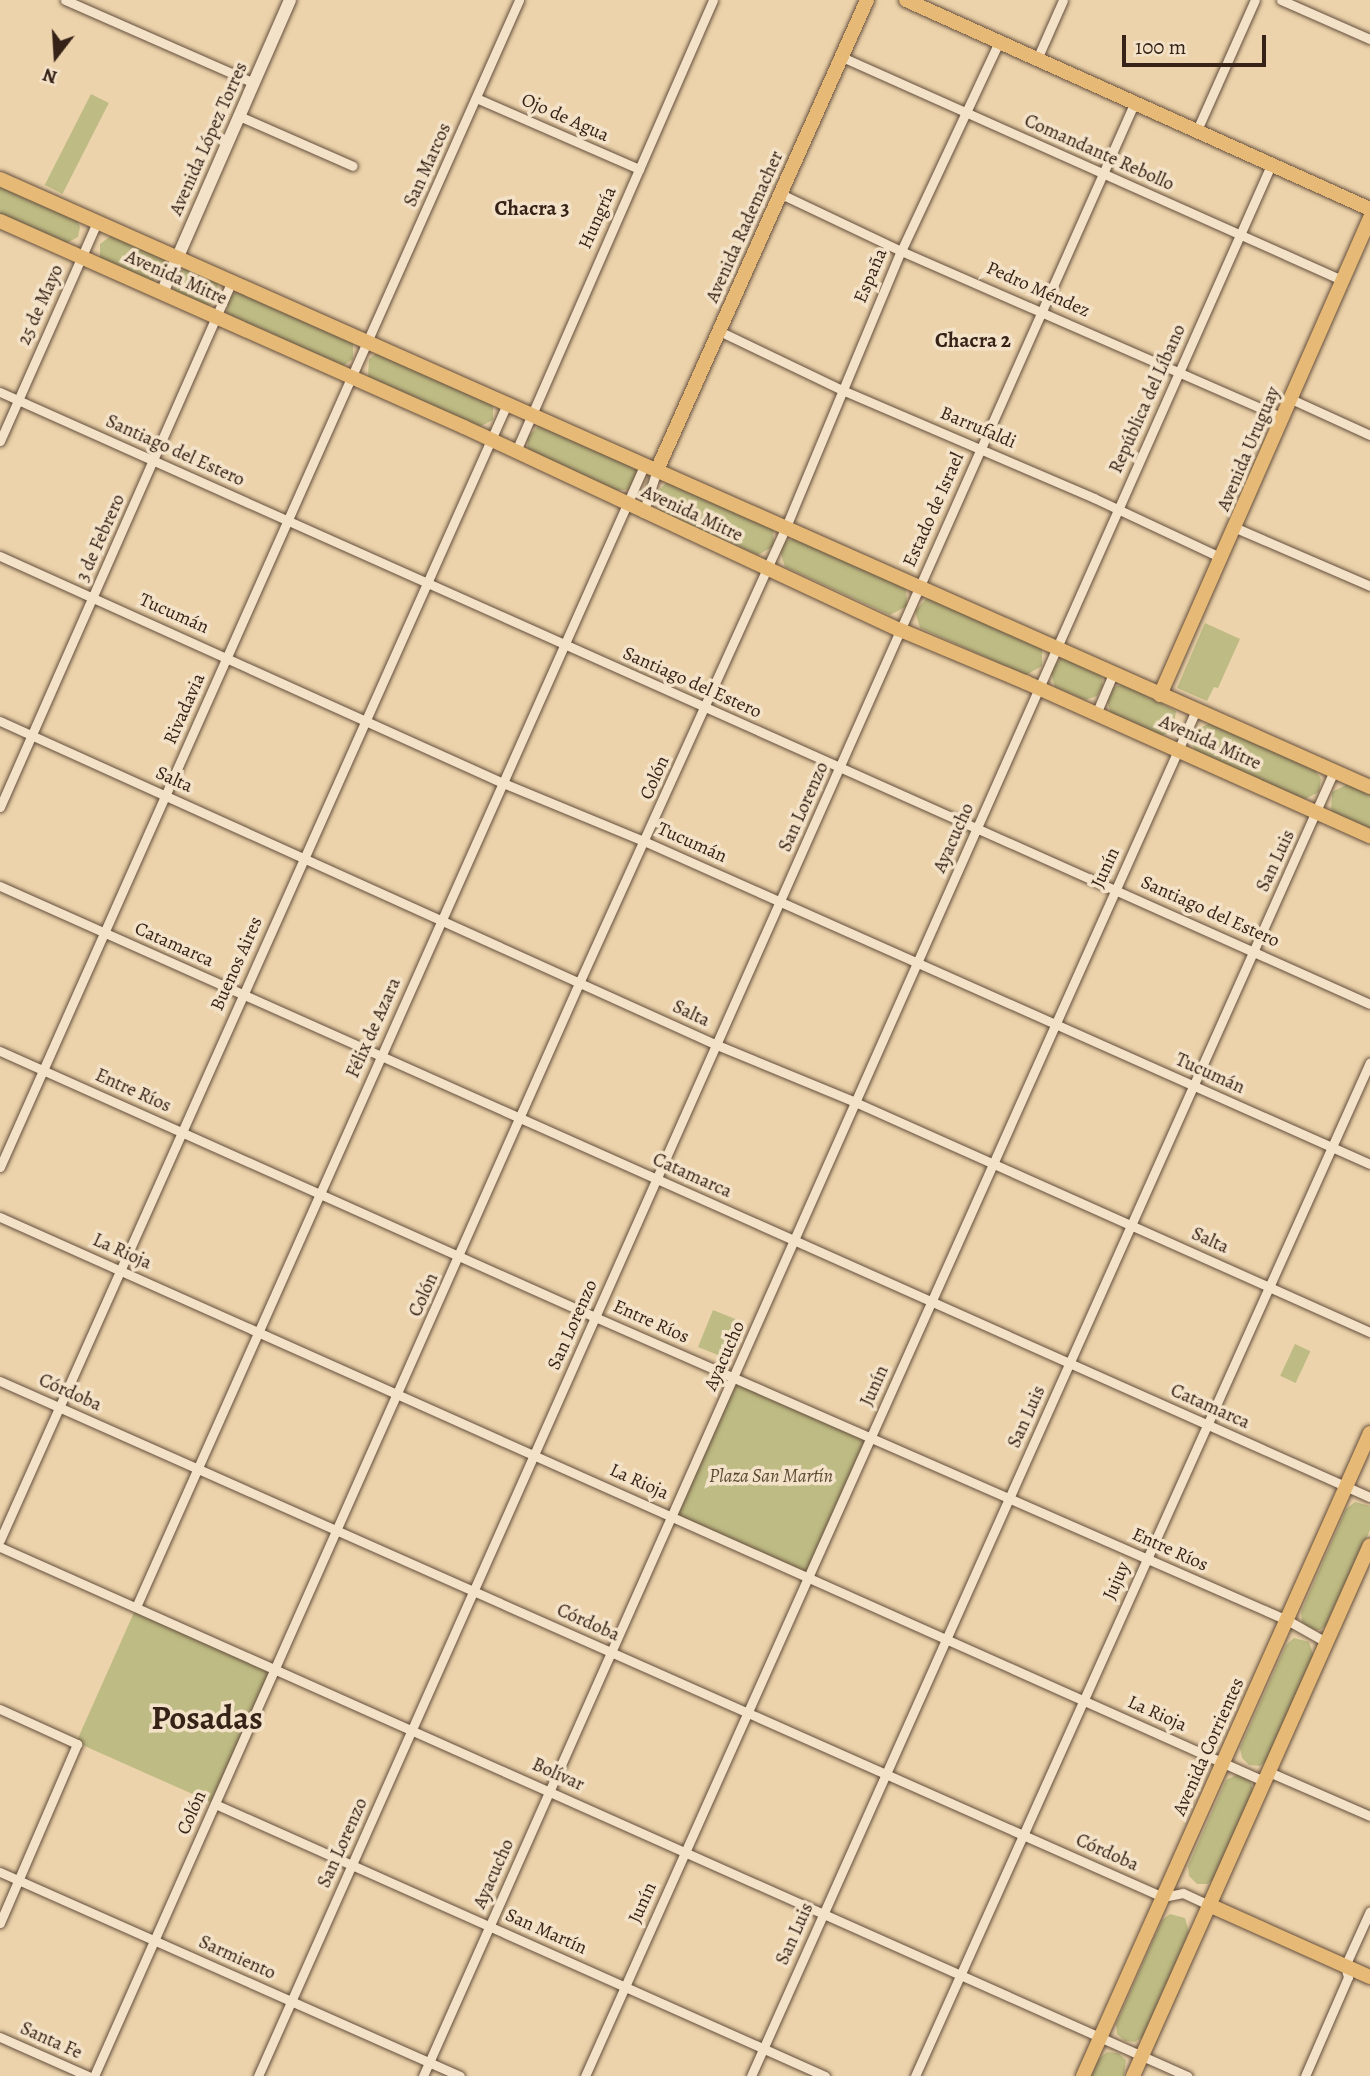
<!DOCTYPE html>
<html>
<head>
<meta charset="utf-8">
<style>
	body { margin:0 }
	#map { position:relative; width:1370px; height:2076px; overflow:hidden; background:#ecd3ab; font-family:Alegreya,serif }
	div>[style] { position:absolute }
	.green>* { inset:0; background:#bebb84; transform-origin:0 0 }
	.roads { filter:drop-shadow(0 0 2px #644e3c) drop-shadow(0 0 2px #644e3c) }
	.minor>* { height:9px; margin:-4.5px; padding:0 4.5px; transform-origin:4.5px; border-radius:4.5px; background:#f3e2c8 }
	.secondary>* { height:12px; margin:-6px; padding:0 6px; transform-origin:6px; border-radius:6px; background:#f3e2c8 }
	.primary>* { height:14px; margin:-7px; padding:0 7px; transform-origin:7px; border-radius:7px; background:#e6ba76 }
	span { translate:-50% -50%; white-space:nowrap; text-align:center; line-height:1.15; -webkit-text-stroke:7px #f3e2c8; paint-order:stroke }
	.street-label { font-size:19px; color:#372217 }
	.park-label { font-size:19px; color:#594832; font-style:italic }
	.neighbourhood-label { font-size:21px; color:#372217; font-weight:700 }
	.town-label { font-size:33px; color:#372217; font-weight:700 }
	.north { position:absolute; left:21px; top:21px; width:70px; height:70px; -webkit-text-stroke:5px #f3e2c8; paint-order:stroke; rotate:197deg; font-size:19px; font-weight:700; line-height:28px; text-align:center; color:#372217 }
	.north::after { content:''; display:block; margin:auto; width:24px; height:32px; background:#372217; clip-path:polygon(50% 0,100% 100%,50% 72%,0 100%) }
	.scale { position:absolute; left:1122px; top:35px; width:144px; height:32px; box-sizing:border-box; border:4px solid #372217; border-top:0; padding-left:9px; font-size:21px; line-height:24px; white-space:nowrap; color:#372217; -webkit-text-stroke:5px #f3e2c8; paint-order:stroke }
</style>
</head>
<body>
<div id="map">
	<div class="green">
		<i style="left:91px;top:94px;width:20px;height:102px;rotate:27deg"></i>
		<i style="clip-path:polygon(0 183px,76px 218px,80px 227px,78px 237px,63px 245px,0 216px)"></i>
		<i style="clip-path:polygon(112px 235px,164px 258px,167px 267px,164px 276px,151px 283px,100px 259px,100px 244px)"></i>
		<i style="clip-path:polygon(185px 268px,217px 281px,219px 293px,213px 304px,207px 306px,174px 293px,175px 275px)"></i>
		<i style="clip-path:polygon(238px 291px,353px 341px,353px 359px,343px 366px,227px 315px,228px 298px)"></i>
		<i style="clip-path:polygon(378px 352px,493px 402px,493px 420px,477px 428px,368px 377px,369px 359px)"></i>
		<i style="clip-path:polygon(539px 425px,634px 465px,637px 471px,632px 486px,628px 490px,612px 490px,528px 450px,527px 438px)"></i>
		<i style="clip-path:polygon(667px 482px,773px 528px,774px 546px,758px 555px,660px 511px,655px 494px)"></i>
		<i style="clip-path:polygon(798px 537px,906px 588px,907px 606px,890px 615px,785px 567px,780px 551px,786px 541px)"></i>
		<i style="clip-path:polygon(927px 598px,933px 598px,1042px 649px,1042px 666px,1026px 675px,920px 628px,915px 611px)"></i>
		<i style="clip-path:polygon(1205px 623px,1240px 639px,1218px 688px,1214px 687px,1207px 701px,1177px 688px)"></i>
		<i style="clip-path:polygon(1062px 657px,1101px 674px,1103px 686px,1097px 696px,1085px 700px,1055px 687px,1050px 670px)"></i>
		<i style="clip-path:polygon(1123px 684px,1176px 711px,1174px 724px,1167px 734px,1160px 736px,1111px 714px,1106px 698px,1112px 688px)"></i>
		<i style="clip-path:polygon(1210px 723px,1314px 769px,1321px 779px,1319px 792px,1303px 800px,1197px 753px,1191px 743px,1194px 731px)"></i>
		<i style="clip-path:polygon(1348px 784px,1370px 794px,1370px 830px,1335px 815px,1331px 810px,1332px 792px)"></i>
		<i style="left:713px;top:1310px;width:24px;height:40px;rotate:22deg"></i>
		<i style="left:1295px;top:1344px;width:17px;height:35px;rotate:25deg"></i>
		<i style="left:736px;top:1380px;width:144px;height:148px;rotate:24deg"></i>
		<i style="clip-path:polygon(1355px 1502px,1370px 1506px,1370px 1530px,1329px 1624px,1320px 1630px,1312px 1630px,1302px 1622px,1301px 1612px,1346px 1509px)"></i>
		<i style="left:136px;top:1608px;width:152px;height:147px;rotate:24deg"></i>
		<i style="clip-path:polygon(1294px 1638px,1309px 1642px,1314px 1657px,1268px 1760px,1260px 1766px,1249px 1765px,1242px 1758px,1240px 1748px,1286px 1645px)"></i>
		<i style="clip-path:polygon(1240px 1773px,1249px 1778px,1254px 1792px,1215px 1878px,1207px 1884px,1197px 1884px,1189px 1876px,1188px 1866px,1226px 1780px)"></i>
		<i style="clip-path:polygon(1170px 1914px,1185px 1918px,1189px 1932px,1144px 2036px,1135px 2042px,1125px 2041px,1117px 2034px,1116px 2024px,1162px 1920px)"></i>
		<i style="clip-path:polygon(1107px 2052px,1118px 2053px,1126px 2060px,1124px 2076px,1091px 2076px,1099px 2059px)"></i>
	</div>
	<div class="roads">
		<div class="minor">
			<i style="left:65px;top:0;width:206px;rotate:23.7deg"></i>
			<i style="left:1281px;top:0;width:97px;rotate:23.7deg"></i>
			<i style="left:842px;top:57px;width:547px;rotate:24.04deg"></i>
			<i style="left:1037px;top:59px;width:64px;rotate:-66.2deg"></i>
			<i style="left:476px;top:98px;width:178px;rotate:23.5deg"></i>
			<i style="left:239px;top:116px;width:124px;rotate:23.7deg"></i>
			<i style="left:1197px;top:130px;width:142px;rotate:-66deg"></i>
			<i style="left:781px;top:194px;width:133px;rotate:25.4deg"></i>
			<i style="left:901px;top:251px;width:417px;rotate:23.6deg"></i>
			<i style="left:719px;top:331px;width:136px;rotate:25.6deg"></i>
			<i style="left:842px;top:390px;width:274px;rotate:23.2deg"></i>
			<i style="left:1094px;top:498px;width:141px;rotate:25.1deg"></i>
			<i style="left:0;top:392px;width:1500px;rotate:24.07deg"></i>
			<i style="left:1291px;top:399px;width:87px;rotate:24.5deg"></i>
			<i style="left:0;top:441px;width:240px;rotate:-66.1deg"></i>
			<i style="left:516px;top:451px;width:492px;rotate:-66.4deg"></i>
			<i style="left:643px;top:513px;width:45px;rotate:-72deg"></i>
			<i style="left:1236px;top:528px;width:146px;rotate:23.4deg"></i>
			<i style="left:0;top:556px;width:552px;rotate:24.29deg"></i>
			<i style="left:503px;top:783px;width:155px;rotate:22.4deg"></i>
			<i style="left:646px;top:842px;width:792px;rotate:23.98deg"></i>
			<i style="left:1096px;top:714px;width:43px;rotate:-67deg"></i>
			<i style="left:0;top:721px;width:787px;rotate:24.32deg"></i>
			<i style="left:717px;top:1045px;width:149px;rotate:22.4deg"></i>
			<i style="left:855px;top:1102px;width:564px;rotate:24.07deg"></i>
			<i style="left:0;top:807px;width:573px;rotate:-66.21deg"></i>
			<i style="left:0;top:886px;width:1500px;rotate:24.04deg"></i>
			<i style="left:0;top:1051px;width:652px;rotate:24.09deg"></i>
			<i style="left:595px;top:1317px;width:755px;rotate:23.65deg"></i>
			<i style="left:1287px;top:1620px;width:45px;rotate:29.4deg"></i>
			<i style="left:0;top:1167px;width:1277px;rotate:-66.02deg"></i>
			<i style="left:0;top:1217px;width:1384px;rotate:24.05deg"></i>
			<i style="left:0;top:1381px;width:1272px;rotate:23.93deg"></i>
			<i style="left:1163px;top:1897px;width:20px;rotate:-11deg"></i>
			<i style="left:1183px;top:1893px;width:29px;rotate:25deg"></i>
			<i style="left:0;top:1540px;width:1244px;rotate:-65.95deg"></i>
			<i style="left:0;top:1547px;width:1300px;rotate:24.02deg"></i>
			<i style="left:136px;top:1607px;width:1251px;rotate:-66deg"></i>
			<i style="left:0;top:1709px;width:85px;rotate:24.4deg"></i>
			<i style="left:77px;top:1744px;width:195px;rotate:113.3deg"></i>
			<i style="left:1269px;top:1772px;width:110px;rotate:23.5deg"></i>
			<i style="left:215px;top:1804px;width:668px;rotate:24.03deg"></i>
			<i style="left:0;top:1872px;width:503px;rotate:23.92deg"></i>
			<i style="left:0;top:2037px;width:96px;rotate:23.9deg"></i>
			<i style="left:94px;top:2076px;width:1196px;rotate:-66.07deg"></i>
			<i style="left:579px;top:983px;width:499px;rotate:-65.6deg"></i>
			<i style="left:785px;top:529px;width:301px;rotate:-67.4deg"></i>
			<i style="left:901px;top:251px;width:231px;rotate:-64.9deg"></i>
			<i style="left:258px;top:2076px;width:2160px;rotate:-66.05deg"></i>
			<i style="left:423px;top:2076px;width:2093px;rotate:-66.07deg"></i>
			<i style="left:585px;top:2076px;width:1496px;rotate:-65.9deg"></i>
			<i style="left:751px;top:2076px;width:1429px;rotate:-65.93deg"></i>
			<i style="left:915px;top:2076px;width:1111px;rotate:-65.83deg"></i>
			<i style="left:1305px;top:2076px;width:108px;rotate:-66.5deg"></i>
			<i style="left:1348px;top:1977px;width:11px;rotate:-105deg"></i>
			<i style="left:1345px;top:1966px;width:60px;rotate:-65.6deg"></i>
		</div>
		<div class="secondary">
			<i style="left:162px;top:293px;width:320px;rotate:-66.4deg"></i>
		</div>
		<div class="primary">
			<i style="left:906px;top:0;width:509px;rotate:24.25deg"></i>
			<i style="left:0;top:179px;width:1499px;rotate:23.93deg"></i>
			<i style="left:0;top:221px;width:508px;rotate:23.94deg"></i>
			<i style="left:464px;top:427px;width:479px;rotate:25deg"></i>
			<i style="left:898px;top:629px;width:138px;rotate:22.7deg"></i>
			<i style="left:1025px;top:682px;width:378px;rotate:24.1deg"></i>
			<i style="left:657px;top:470px;width:515px;rotate:-65.92deg"></i>
			<i style="left:1160px;top:695px;width:521px;rotate:-66.24deg"></i>
			<i style="left:1209px;top:1905px;width:176px;rotate:24.1deg"></i>
			<i style="left:1083px;top:2076px;width:704px;rotate:-65.95deg"></i>
			<i style="left:1133px;top:2076px;width:581px;rotate:-65.95deg"></i>
		</div>
	</div>
	<div class="street-label">
		<span style="left:565px;top:118px;rotate:24deg">Ojo de Agua</span>
		<span style="left:209px;top:139px;rotate:-66deg">Avenida López Torres</span>
		<span style="left:1099px;top:153px;rotate:24deg">Comandante Rebollo</span>
		<span style="left:428px;top:165px;rotate:-66deg">San Marcos</span>
		<span style="left:598px;top:218px;rotate:-66deg">Hungría</span>
		<span style="left:745px;top:227px;rotate:-66deg">Avenida Rademacher</span>
		<span style="left:871px;top:276px;rotate:-67deg">España</span>
		<span style="left:176px;top:278px;rotate:24deg">Avenida Mitre</span>
		<span style="left:1038px;top:290px;rotate:24deg">Pedro Méndez</span>
		<span style="left:41px;top:305px;rotate:-66deg">25 de Mayo</span>
		<span style="left:1148px;top:399px;rotate:-66deg">República del Líbano</span>
		<span style="left:978px;top:428px;rotate:23deg">Barrufaldi</span>
		<span style="left:1249px;top:449px;rotate:-67deg">Avenida Uruguay</span>
		<span style="left:175px;top:451px;rotate:24deg">Santiago del Estero</span>
		<span style="left:934px;top:510px;rotate:-66deg">Estado de Israel</span>
		<span style="left:692px;top:514px;rotate:25deg">Avenida Mitre</span>
		<span style="left:101px;top:538px;rotate:-66deg">3 de Febrero</span>
		<span style="left:174px;top:614px;rotate:24deg">Tucumán</span>
		<span style="left:692px;top:683px;rotate:24deg">Santiago del Estero</span>
		<span style="left:185px;top:709px;rotate:-66deg">Rivadavia</span>
		<span style="left:1210px;top:743px;rotate:24deg">Avenida Mitre</span>
		<span style="left:655px;top:778px;rotate:-66deg">Colón</span>
		<span style="left:174px;top:780px;rotate:24deg">Salta</span>
		<span style="left:804px;top:807px;rotate:-66deg">San Lorenzo</span>
		<span style="left:954px;top:838px;rotate:-66deg">Ayacucho</span>
		<span style="left:692px;top:843px;rotate:24deg">Tucumán</span>
		<span style="left:1276px;top:861px;rotate:-65deg">San Luis</span>
		<span style="left:1106px;top:868px;rotate:-65deg">Junín</span>
		<span style="left:1210px;top:912px;rotate:24deg">Santiago del Estero</span>
		<span style="left:174px;top:945px;rotate:24deg">Catamarca</span>
		<span style="left:237px;top:964px;rotate:-66deg">Buenos Aires</span>
		<span style="left:691px;top:1014px;rotate:25deg">Salta</span>
		<span style="left:374px;top:1028px;rotate:-66deg">Félix de Azara</span>
		<span style="left:1210px;top:1074px;rotate:24deg">Tucumán</span>
		<span style="left:133px;top:1091px;rotate:24deg">Entre Ríos</span>
		<span style="left:692px;top:1176px;rotate:24deg">Catamarca</span>
		<span style="left:1210px;top:1241px;rotate:24deg">Salta</span>
		<span style="left:122px;top:1252px;rotate:24deg">La Rioja</span>
		<span style="left:424px;top:1295px;rotate:-66deg">Colón</span>
		<span style="left:651px;top:1322px;rotate:24deg">Entre Ríos</span>
		<span style="left:573px;top:1325px;rotate:-66deg">San Lorenzo</span>
		<span style="left:725px;top:1356px;rotate:-66deg">Ayacucho</span>
		<span style="left:875px;top:1386px;rotate:-66deg">Junín</span>
		<span style="left:70px;top:1393px;rotate:24deg">Córdoba</span>
		<span style="left:1210px;top:1407px;rotate:24deg">Catamarca</span>
		<span style="left:1027px;top:1417px;rotate:-66deg">San Luis</span>
		<span style="left:639px;top:1482px;rotate:24deg">La Rioja</span>
		<span style="left:1170px;top:1550px;rotate:24deg">Entre Ríos</span>
		<span style="left:1117px;top:1581px;rotate:-66deg">Jujuy</span>
		<span style="left:588px;top:1623px;rotate:24deg">Córdoba</span>
		<span style="left:1157px;top:1714px;rotate:24deg">La Rioja</span>
		<span style="left:1209px;top:1747px;rotate:-66deg">Avenida Corrientes</span>
		<span style="left:558px;top:1775px;rotate:24deg">Bolívar</span>
		<span style="left:192px;top:1813px;rotate:-66deg">Colón</span>
		<span style="left:343px;top:1843px;rotate:-66deg">San Lorenzo</span>
		<span style="left:1107px;top:1853px;rotate:24deg">Córdoba</span>
		<span style="left:494px;top:1874px;rotate:-66deg">Ayacucho</span>
		<span style="left:643px;top:1903px;rotate:-66deg">Junín</span>
		<span style="left:546px;top:1932px;rotate:24deg">San Martín</span>
		<span style="left:795px;top:1934px;rotate:-66deg">San Luis</span>
		<span style="left:237px;top:1958px;rotate:24deg">Sarmiento</span>
		<span style="left:51px;top:2041px;rotate:24deg">Santa Fe</span>
	</div>
	<div class="park-label">
		<span style="left:771px;top:1477px">Plaza San Martín</span>
	</div>
	<div class="neighbourhood-label">
		<span style="left:532px;top:208px">Chacra 3</span>
		<span style="left:973px;top:340px">Chacra 2</span>
	</div>
	<div class="town-label">
		<span style="left:207px;top:1718px">Posadas</span>
	</div>
	<div class="north">N</div>
	<div class="scale">100 m</div>
</div>
</body>
</html>
